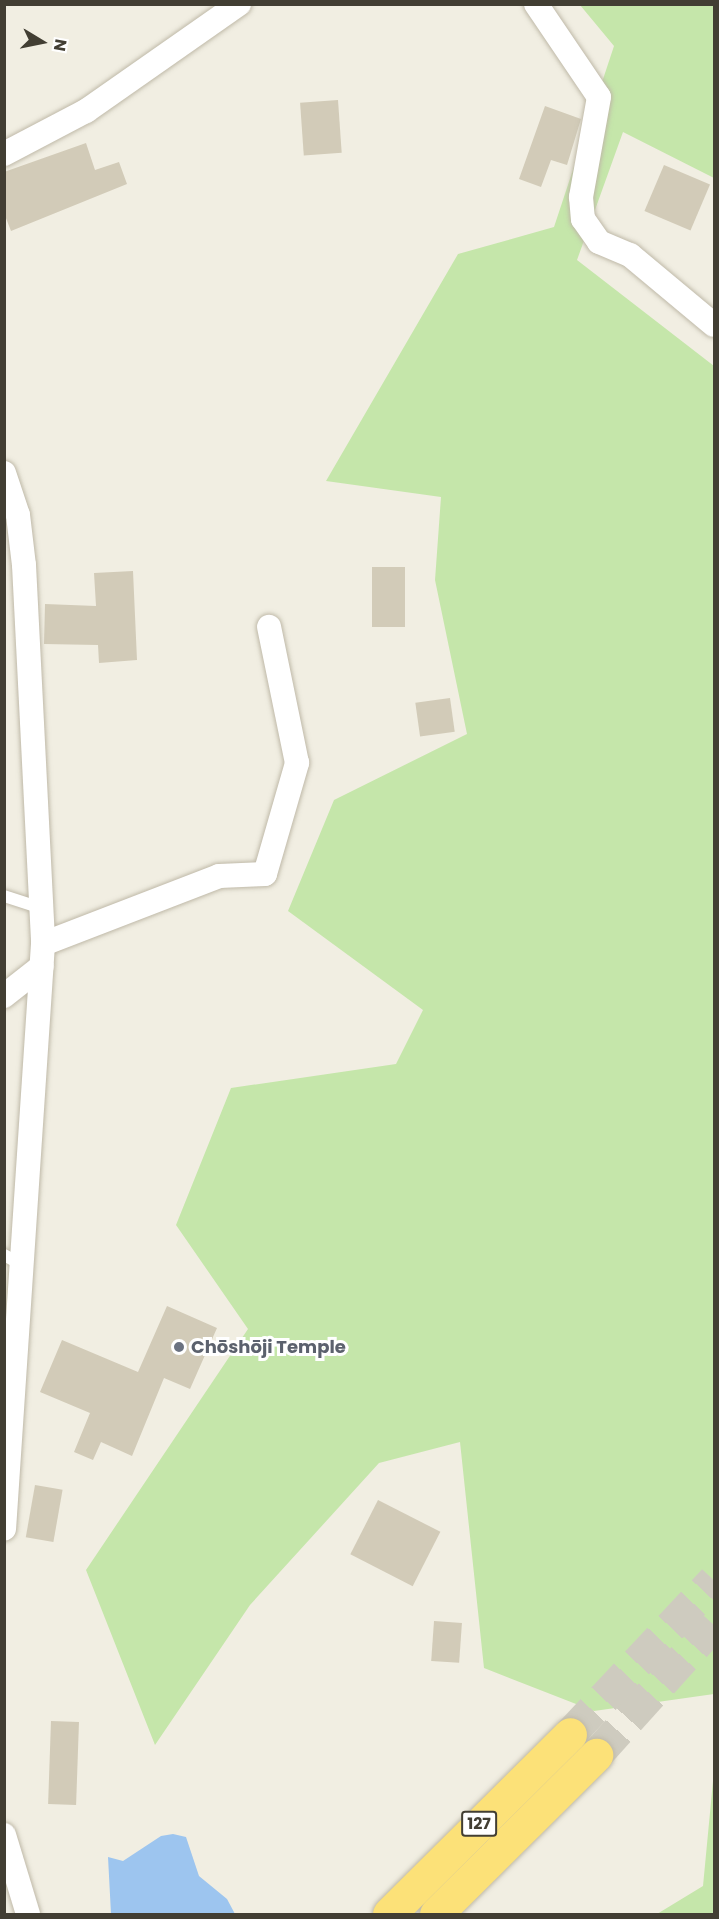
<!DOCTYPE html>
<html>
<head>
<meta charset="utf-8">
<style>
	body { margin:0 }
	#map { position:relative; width:719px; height:1919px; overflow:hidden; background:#f1eee2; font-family:Poppins,sans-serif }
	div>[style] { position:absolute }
	.green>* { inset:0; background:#c5e6aa }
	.water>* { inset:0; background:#9dc5ef }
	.building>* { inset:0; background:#d2cbb8; transform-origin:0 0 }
	.trunk-tunnel>* { height:33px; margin-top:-16.5px; transform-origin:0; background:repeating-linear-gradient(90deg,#cecbbf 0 33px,transparent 0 49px) }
	.roads { filter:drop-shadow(0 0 2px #bfb9a8) drop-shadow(0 0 2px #bfb9a8) }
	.service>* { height:12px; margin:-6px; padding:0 6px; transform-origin:6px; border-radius:6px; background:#fff }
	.minor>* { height:24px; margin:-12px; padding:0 12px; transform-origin:12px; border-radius:12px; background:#fff }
	.trunk>* { height:33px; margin:-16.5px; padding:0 16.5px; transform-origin:16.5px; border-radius:16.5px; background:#fce178 }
	.dots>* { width:16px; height:16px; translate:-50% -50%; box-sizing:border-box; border:3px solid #fff; border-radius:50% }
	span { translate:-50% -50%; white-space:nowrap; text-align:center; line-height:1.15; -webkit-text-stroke:6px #fff; paint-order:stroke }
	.shield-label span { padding:2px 4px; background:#fff; border:2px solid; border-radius:4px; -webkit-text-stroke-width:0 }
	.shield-label { font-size:16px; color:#423e33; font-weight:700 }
	.worship-label { font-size:18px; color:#5b616d; font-weight:700 }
	.left { translate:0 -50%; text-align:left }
	.frame { position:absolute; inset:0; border:6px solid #423e33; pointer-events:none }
	.north { position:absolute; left:12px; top:12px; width:60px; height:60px; -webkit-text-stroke:4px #fff; paint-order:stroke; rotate:100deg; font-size:16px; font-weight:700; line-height:24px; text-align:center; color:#423e33 }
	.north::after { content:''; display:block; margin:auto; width:21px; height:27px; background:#423e33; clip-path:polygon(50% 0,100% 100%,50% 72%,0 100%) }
</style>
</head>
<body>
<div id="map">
	<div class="green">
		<i style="clip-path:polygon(580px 5px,714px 5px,714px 178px,623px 132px,577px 260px,714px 366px,714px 1694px,594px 1711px,484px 1668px,460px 1442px,379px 1463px,250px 1605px,155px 1745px,86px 1570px,248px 1329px,176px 1225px,231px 1088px,396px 1064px,423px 1010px,288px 911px,334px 800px,467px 734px,435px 580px,441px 497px,326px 481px,458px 254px,554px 227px,614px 46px)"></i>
		<i style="clip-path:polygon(713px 1781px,714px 1914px,657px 1914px,703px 1886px)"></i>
	</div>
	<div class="water">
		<i style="clip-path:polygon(173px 1834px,186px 1837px,199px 1876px,227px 1899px,235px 1914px,111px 1914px,108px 1857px,123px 1861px,161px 1836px)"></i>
	</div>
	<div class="building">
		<i style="left:338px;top:100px;width:53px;height:38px;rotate:86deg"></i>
		<i style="clip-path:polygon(545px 106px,581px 119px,567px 165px,551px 160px,541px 187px,519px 179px)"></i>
		<i style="clip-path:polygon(86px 143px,95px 170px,119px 162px,127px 184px,11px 231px,4px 213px,4px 172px)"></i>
		<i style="left:664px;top:165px;width:50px;height:50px;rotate:23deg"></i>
		<i style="left:372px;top:567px;width:33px;height:60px"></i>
		<i style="clip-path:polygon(133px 571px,137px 660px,99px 663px,98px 645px,44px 644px,45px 604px,96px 606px,94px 573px)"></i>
		<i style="left:450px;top:698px;width:34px;height:35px;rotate:82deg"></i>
		<i style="clip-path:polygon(167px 1306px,217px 1328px,190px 1389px,164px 1378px,132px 1456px,101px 1442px,93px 1460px,74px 1452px,90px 1413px,40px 1392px,62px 1340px,138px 1372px)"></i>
		<i style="left:35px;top:1485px;width:28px;height:53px;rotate:10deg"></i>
		<i style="left:378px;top:1500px;width:70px;height:61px;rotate:27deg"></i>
		<i style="left:434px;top:1621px;width:28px;height:40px;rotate:4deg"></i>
		<i style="left:51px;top:1721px;width:28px;height:83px;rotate:2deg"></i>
	</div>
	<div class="trunk-tunnel">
		<i style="left:570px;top:1734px;width:211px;rotate:-46.9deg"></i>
		<i style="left:596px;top:1755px;width:176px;rotate:-48deg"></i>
	</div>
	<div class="roads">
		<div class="service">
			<i style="left:4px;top:896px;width:39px;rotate:18deg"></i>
			<i style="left:4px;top:1255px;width:21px;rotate:29deg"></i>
		</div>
		<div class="minor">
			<i style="left:536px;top:4px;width:112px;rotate:55.9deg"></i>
			<i style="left:599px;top:97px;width:102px;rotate:100.2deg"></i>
			<i style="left:581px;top:197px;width:22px;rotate:85deg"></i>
			<i style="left:583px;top:219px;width:28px;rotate:55deg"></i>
			<i style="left:599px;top:242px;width:34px;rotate:23deg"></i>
			<i style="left:630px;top:255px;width:109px;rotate:39.8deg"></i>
			<i style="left:4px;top:154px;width:93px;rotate:-27.7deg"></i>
			<i style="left:86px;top:111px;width:187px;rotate:-35deg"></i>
			<i style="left:4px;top:473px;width:44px;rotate:71.6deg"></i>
			<i style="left:18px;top:515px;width:50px;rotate:83.2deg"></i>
			<i style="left:24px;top:565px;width:379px;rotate:87.1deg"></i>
			<i style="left:43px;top:944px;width:586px;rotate:93.81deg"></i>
			<i style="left:43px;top:944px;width:189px;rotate:-21.1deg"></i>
			<i style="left:219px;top:876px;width:46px;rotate:-2.5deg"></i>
			<i style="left:265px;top:874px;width:116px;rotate:-73.9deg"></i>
			<i style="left:297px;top:763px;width:139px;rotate:-101.6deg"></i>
			<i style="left:4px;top:996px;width:48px;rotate:-38.3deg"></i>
			<i style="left:4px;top:1835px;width:83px;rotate:73.1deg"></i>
		</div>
		<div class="trunk">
			<i style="left:389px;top:1914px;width:255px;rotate:-44.8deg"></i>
			<i style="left:436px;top:1914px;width:226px;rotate:-44.8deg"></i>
		</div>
	</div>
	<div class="dots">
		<i style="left:179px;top:1347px;background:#6b7280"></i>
	</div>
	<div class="shield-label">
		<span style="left:479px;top:1824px">127</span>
	</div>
	<div class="worship-label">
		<span class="left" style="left:191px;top:1347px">Chōshōji Temple</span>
	</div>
	<div class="frame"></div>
	<div class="north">N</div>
</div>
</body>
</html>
